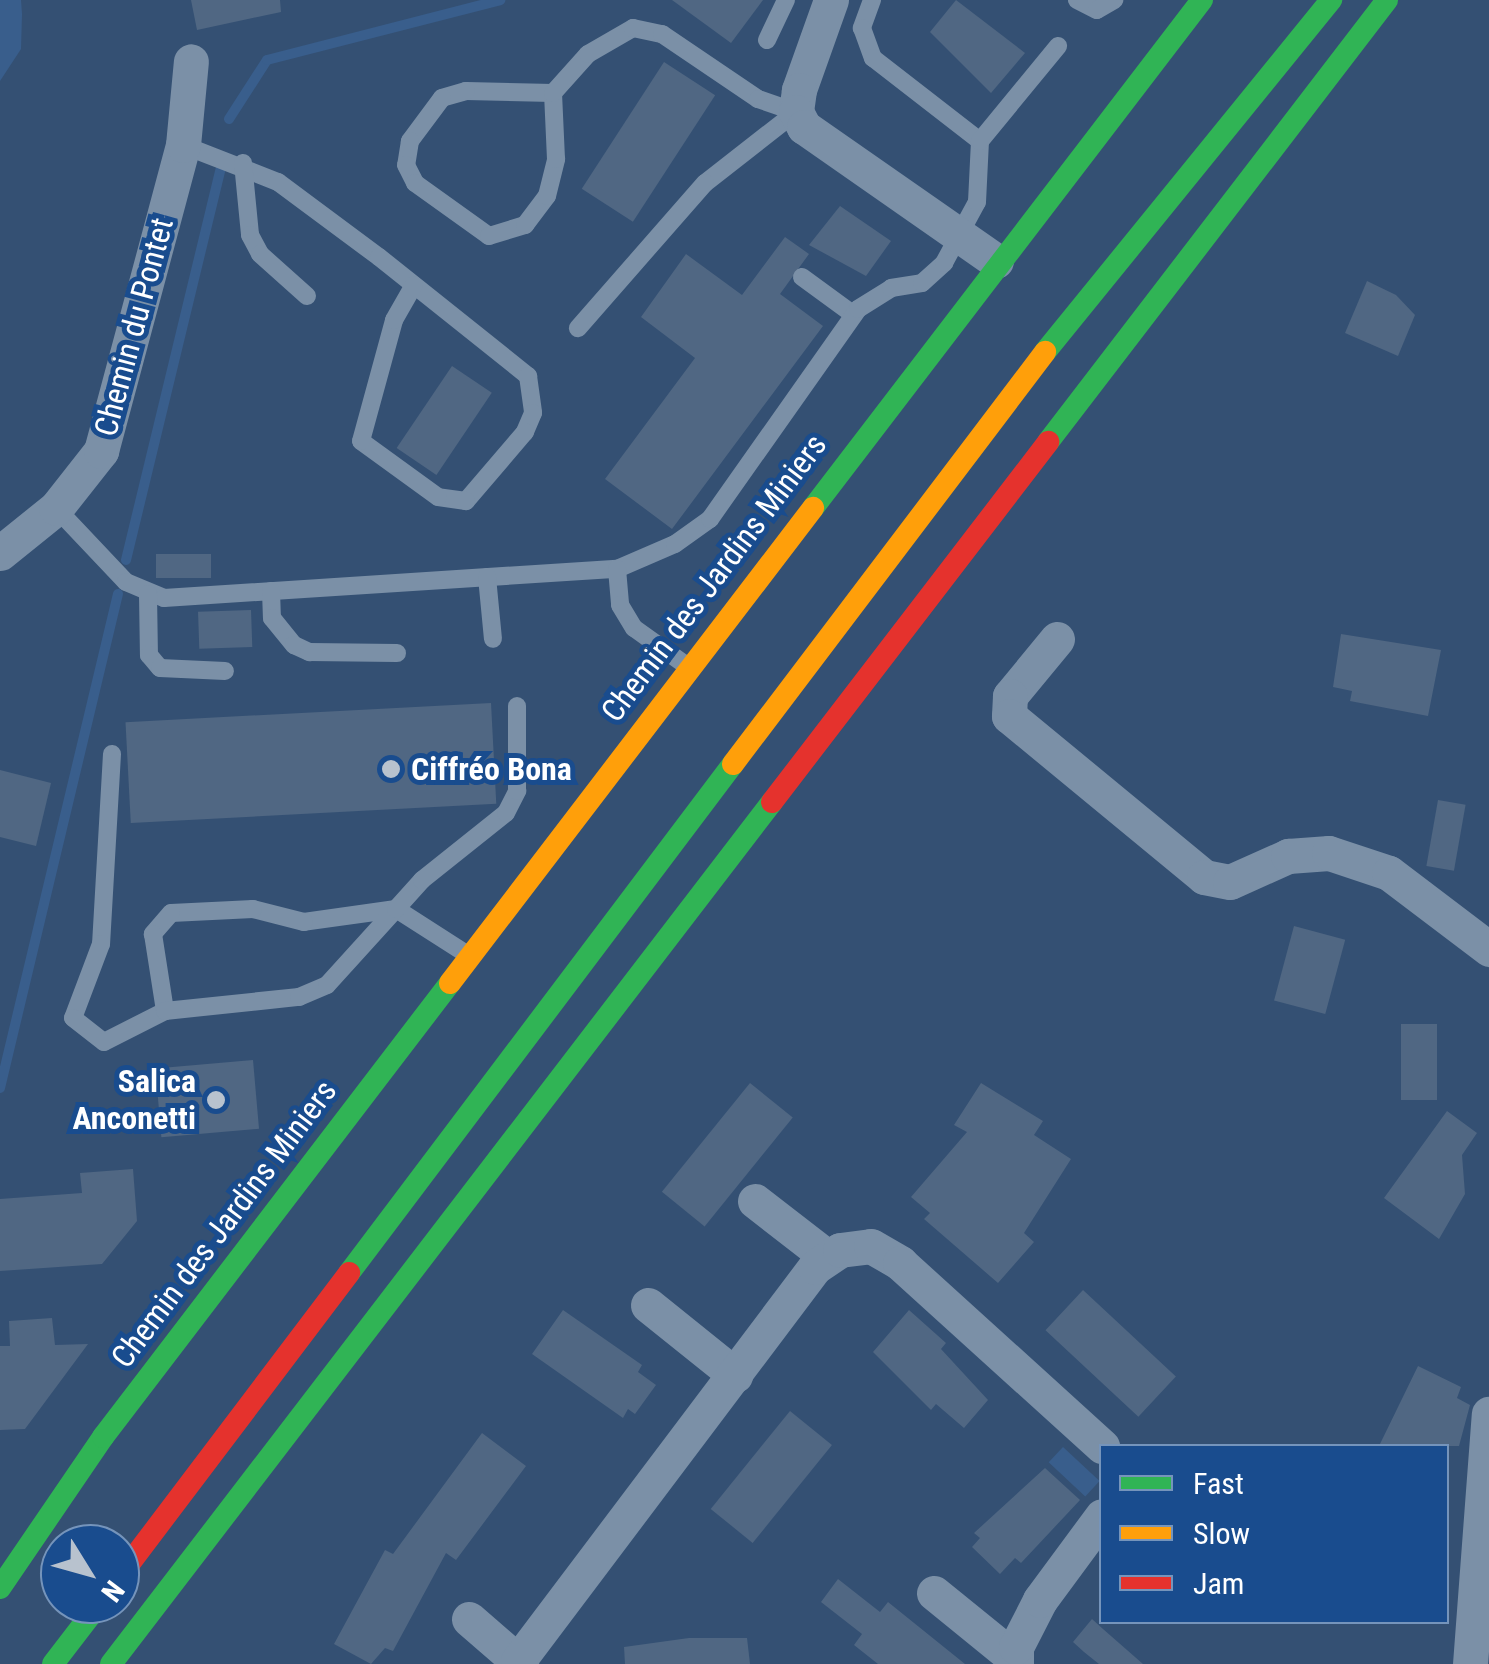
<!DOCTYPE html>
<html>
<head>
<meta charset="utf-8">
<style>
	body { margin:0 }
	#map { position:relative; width:1489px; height:1664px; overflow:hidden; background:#345073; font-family:"Roboto Condensed",sans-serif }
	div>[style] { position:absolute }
	.water>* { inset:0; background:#395e8c; transform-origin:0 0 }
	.stream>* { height:10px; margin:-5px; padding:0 5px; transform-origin:5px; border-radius:5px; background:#395e8c }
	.building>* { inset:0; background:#506783; transform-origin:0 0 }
	.lane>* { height:18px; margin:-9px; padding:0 9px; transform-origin:9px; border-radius:9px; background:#7b90a7 }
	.street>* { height:35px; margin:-17.5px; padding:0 17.5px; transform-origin:17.5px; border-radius:17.5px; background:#7b90a7 }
	.fast>* { height:22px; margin:-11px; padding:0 11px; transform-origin:11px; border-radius:11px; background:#30b455 }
	.slow>* { height:22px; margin:-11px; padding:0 11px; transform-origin:11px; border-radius:11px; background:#ff9f0a }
	.jam>* { height:22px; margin:-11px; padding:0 11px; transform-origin:11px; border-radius:11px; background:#e5322d }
	.dots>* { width:28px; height:28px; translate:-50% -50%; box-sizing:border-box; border:5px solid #194c8e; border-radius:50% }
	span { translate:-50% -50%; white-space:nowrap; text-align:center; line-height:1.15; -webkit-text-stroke:10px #194c8e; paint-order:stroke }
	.street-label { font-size:32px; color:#fff }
	.poi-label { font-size:32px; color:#fff; font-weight:700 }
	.left { translate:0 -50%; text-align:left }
	.right { translate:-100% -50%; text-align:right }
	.legend { position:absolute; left:1099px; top:1444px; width:350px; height:180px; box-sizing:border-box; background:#194c8e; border:2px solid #7594bb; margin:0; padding:12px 18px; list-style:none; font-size:30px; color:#fff }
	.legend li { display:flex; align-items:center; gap:20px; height:50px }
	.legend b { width:50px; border:2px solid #7594bb }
	.north { position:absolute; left:40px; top:1524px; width:100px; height:100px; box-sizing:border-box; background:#194c8e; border:2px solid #7594bb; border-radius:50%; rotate:127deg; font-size:28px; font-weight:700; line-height:40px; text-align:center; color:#fff }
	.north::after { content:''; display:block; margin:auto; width:35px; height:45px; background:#b8c2ce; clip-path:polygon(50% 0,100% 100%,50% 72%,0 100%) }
</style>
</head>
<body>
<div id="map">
	<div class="water">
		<i style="clip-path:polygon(0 0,21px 0,22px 14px,21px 49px,0 81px)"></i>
		<i style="left:1063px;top:1447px;width:50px;height:21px;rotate:43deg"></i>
	</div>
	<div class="stream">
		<i style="left:229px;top:119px;width:70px;rotate:-57.2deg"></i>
		<i style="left:267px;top:60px;width:241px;rotate:-14.4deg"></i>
		<i style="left:126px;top:560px;width:401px;rotate:-76.4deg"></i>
		<i style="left:0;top:1088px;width:508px;rotate:-76.57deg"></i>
	</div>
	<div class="building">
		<i style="clip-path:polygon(191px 0,280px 0,281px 12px,197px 30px)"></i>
		<i style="clip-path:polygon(672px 0,763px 0,731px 43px)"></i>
		<i style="clip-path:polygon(956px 0,1025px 53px,991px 93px,930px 32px)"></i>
		<i style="left:664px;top:62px;width:61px;height:151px;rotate:33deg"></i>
		<i style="clip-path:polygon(840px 206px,891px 241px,866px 276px,809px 245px)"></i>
		<i style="clip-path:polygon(785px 237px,809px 254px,780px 294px,823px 326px,672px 529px,605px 479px,695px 358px,641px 317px,686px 254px,742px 295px)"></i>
		<i style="clip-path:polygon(1367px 281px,1396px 295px,1415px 315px,1398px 356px,1345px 333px)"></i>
		<i style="left:452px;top:366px;width:48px;height:99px;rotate:34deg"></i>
		<i style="left:211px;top:554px;width:24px;height:55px;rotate:90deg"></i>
		<i style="left:251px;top:610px;width:37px;height:53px;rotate:88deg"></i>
		<i style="clip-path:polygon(1341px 634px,1441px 650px,1428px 716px,1350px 701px,1352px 691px,1333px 687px)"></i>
		<i style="left:491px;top:703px;width:101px;height:366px;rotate:87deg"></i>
		<i style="clip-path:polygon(0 770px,51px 783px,36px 846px,0 837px)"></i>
		<i style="left:1438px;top:800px;width:28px;height:67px;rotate:10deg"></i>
		<i style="left:1294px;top:926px;width:53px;height:77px;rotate:15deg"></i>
		<i style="left:1401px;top:1024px;width:36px;height:76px"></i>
		<i style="left:253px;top:1060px;width:69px;height:98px;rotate:85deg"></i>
		<i style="left:750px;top:1083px;width:55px;height:140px;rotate:39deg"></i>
		<i style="clip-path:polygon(981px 1083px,1043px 1121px,1034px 1135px,1071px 1159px,1024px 1233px,1034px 1242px,998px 1283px,924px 1219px,930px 1213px,911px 1197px,967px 1132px,954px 1125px)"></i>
		<i style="clip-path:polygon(1447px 1111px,1477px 1133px,1462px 1155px,1465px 1194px,1439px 1239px,1384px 1198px)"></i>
		<i style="clip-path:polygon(133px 1169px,137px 1221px,102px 1264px,0 1271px,0 1199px,82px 1193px,80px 1173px)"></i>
		<i style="left:1083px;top:1290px;width:127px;height:55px;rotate:43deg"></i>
		<i style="clip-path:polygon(563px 1310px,642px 1365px,638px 1372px,656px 1385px,635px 1414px,628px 1409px,623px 1418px,532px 1354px)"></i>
		<i style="clip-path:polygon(909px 1310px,946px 1343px,941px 1349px,988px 1400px,964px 1428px,936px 1404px,931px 1410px,873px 1352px)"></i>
		<i style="clip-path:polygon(52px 1318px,55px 1345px,88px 1344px,25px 1429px,0 1430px,0 1346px,10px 1346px,9px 1321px)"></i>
		<i style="clip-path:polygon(1418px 1366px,1461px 1387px,1457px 1398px,1470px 1405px,1459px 1446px,1379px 1446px)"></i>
		<i style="left:790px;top:1411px;width:54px;height:126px;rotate:39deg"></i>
		<i style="clip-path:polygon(482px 1433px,526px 1466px,456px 1560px,446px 1553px,393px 1651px,385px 1648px,371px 1664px,334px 1644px,385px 1550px,393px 1554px)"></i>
		<i style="clip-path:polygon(1045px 1468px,1080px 1500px,1021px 1563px,1015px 1558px,1000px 1574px,972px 1547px,980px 1538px,974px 1533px)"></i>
		<i style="clip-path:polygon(838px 1579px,880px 1612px,888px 1602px,965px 1664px,878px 1664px,854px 1645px,862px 1634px,821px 1602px)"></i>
		<i style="clip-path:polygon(1092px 1619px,1103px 1629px,1143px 1664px,1099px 1664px,1084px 1652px,1073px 1642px)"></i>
		<i style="clip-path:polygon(689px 1638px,747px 1638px,750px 1664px,625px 1664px,624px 1647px)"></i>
	</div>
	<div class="lane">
		<i style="left:872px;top:0;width:30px;rotate:110deg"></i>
		<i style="left:862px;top:28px;width:32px;rotate:70deg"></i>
		<i style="left:873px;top:58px;width:135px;rotate:37.8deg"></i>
		<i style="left:1077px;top:0;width:22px;rotate:27deg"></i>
		<i style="left:1097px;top:10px;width:20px;rotate:-30deg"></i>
		<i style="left:767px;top:40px;width:44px;rotate:-64.6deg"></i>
		<i style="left:553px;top:93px;width:87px;rotate:-178.7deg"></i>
		<i style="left:466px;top:91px;width:25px;rotate:164deg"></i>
		<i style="left:442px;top:98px;width:54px;rotate:126.7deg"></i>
		<i style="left:410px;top:141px;width:24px;rotate:99deg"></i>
		<i style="left:406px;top:165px;width:20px;rotate:63deg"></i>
		<i style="left:415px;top:183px;width:91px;rotate:35.6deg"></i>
		<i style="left:489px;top:236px;width:38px;rotate:-17deg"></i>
		<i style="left:525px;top:225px;width:36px;rotate:-53deg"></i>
		<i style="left:547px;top:196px;width:38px;rotate:-76deg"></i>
		<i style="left:556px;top:159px;width:66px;rotate:-92.6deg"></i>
		<i style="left:553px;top:93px;width:52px;rotate:-48.1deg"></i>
		<i style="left:588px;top:54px;width:52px;rotate:-30deg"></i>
		<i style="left:633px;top:28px;width:30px;rotate:12deg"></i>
		<i style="left:662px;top:34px;width:116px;rotate:34.1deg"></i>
		<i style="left:758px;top:99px;width:40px;rotate:18.9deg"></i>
		<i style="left:796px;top:112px;width:115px;rotate:142deg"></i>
		<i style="left:705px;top:183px;width:193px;rotate:131.2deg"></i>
		<i style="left:183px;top:145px;width:102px;rotate:21.3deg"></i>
		<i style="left:278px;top:182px;width:126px;rotate:36.6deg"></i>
		<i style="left:379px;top:257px;width:191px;rotate:38.6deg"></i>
		<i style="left:528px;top:376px;width:37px;rotate:82deg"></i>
		<i style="left:533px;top:413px;width:21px;rotate:113deg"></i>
		<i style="left:525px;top:432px;width:91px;rotate:130.5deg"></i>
		<i style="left:466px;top:501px;width:28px;rotate:-172deg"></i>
		<i style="left:438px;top:497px;width:95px;rotate:-144deg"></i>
		<i style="left:361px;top:441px;width:125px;rotate:-74.7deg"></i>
		<i style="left:394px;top:320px;width:40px;rotate:-60.3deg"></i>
		<i style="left:243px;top:163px;width:72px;rotate:84.4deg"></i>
		<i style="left:250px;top:235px;width:21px;rotate:62deg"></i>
		<i style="left:260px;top:254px;width:63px;rotate:41.8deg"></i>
		<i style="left:802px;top:277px;width:64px;rotate:36.2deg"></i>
		<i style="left:56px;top:508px;width:102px;rotate:46.6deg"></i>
		<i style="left:126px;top:582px;width:41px;rotate:22.8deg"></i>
		<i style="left:164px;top:598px;width:454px;rotate:-3.7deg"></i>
		<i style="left:617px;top:569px;width:63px;rotate:-23.3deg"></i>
		<i style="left:675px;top:544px;width:43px;rotate:-35.5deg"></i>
		<i style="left:710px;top:519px;width:257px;rotate:-54.8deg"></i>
		<i style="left:858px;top:309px;width:39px;rotate:-32deg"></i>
		<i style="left:891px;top:288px;width:31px;rotate:-9deg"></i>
		<i style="left:922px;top:283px;width:30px;rotate:-42deg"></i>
		<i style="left:944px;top:263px;width:69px;rotate:-61.6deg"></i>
		<i style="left:977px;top:202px;width:61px;rotate:-87.2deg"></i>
		<i style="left:980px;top:141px;width:123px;rotate:-50.6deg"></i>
		<i style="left:617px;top:569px;width:36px;rotate:85deg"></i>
		<i style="left:620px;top:605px;width:27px;rotate:59deg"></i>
		<i style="left:634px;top:628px;width:65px;rotate:35.6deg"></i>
		<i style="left:487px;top:577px;width:62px;rotate:84.5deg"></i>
		<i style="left:271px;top:591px;width:27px;rotate:88deg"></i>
		<i style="left:272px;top:618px;width:35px;rotate:51deg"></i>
		<i style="left:294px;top:645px;width:17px;rotate:25deg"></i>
		<i style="left:309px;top:652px;width:88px;rotate:0.7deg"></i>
		<i style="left:148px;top:594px;width:61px;rotate:89.1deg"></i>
		<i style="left:149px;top:655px;width:17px;rotate:50deg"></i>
		<i style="left:160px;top:668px;width:65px;rotate:2.6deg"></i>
		<i style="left:112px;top:754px;width:190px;rotate:93.3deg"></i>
		<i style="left:101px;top:944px;width:79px;rotate:110.7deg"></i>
		<i style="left:73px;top:1018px;width:39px;rotate:38deg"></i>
		<i style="left:104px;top:1042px;width:68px;rotate:-26.9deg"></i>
		<i style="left:468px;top:955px;width:85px;rotate:-147.4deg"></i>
		<i style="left:396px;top:909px;width:93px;rotate:172deg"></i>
		<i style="left:304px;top:922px;width:53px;rotate:-165.7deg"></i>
		<i style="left:253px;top:909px;width:82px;rotate:177.2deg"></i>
		<i style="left:171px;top:913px;width:28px;rotate:131deg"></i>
		<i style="left:153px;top:934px;width:78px;rotate:81.1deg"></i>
		<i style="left:165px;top:1011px;width:135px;rotate:-6deg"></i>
		<i style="left:299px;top:997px;width:30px;rotate:-23deg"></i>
		<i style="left:327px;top:985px;width:103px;rotate:-47.8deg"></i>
		<i style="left:396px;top:909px;width:39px;rotate:-48deg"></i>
		<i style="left:422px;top:880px;width:107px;rotate:-38.6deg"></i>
		<i style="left:506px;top:813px;width:25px;rotate:-63deg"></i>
		<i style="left:517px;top:791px;width:85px;rotate:-90deg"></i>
	</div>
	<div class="street">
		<i style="left:831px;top:0;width:96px;rotate:109.6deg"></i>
		<i style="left:799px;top:90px;width:22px;rotate:98deg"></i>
		<i style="left:796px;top:112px;width:17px;rotate:62deg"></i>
		<i style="left:804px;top:127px;width:234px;rotate:34.9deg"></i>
		<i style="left:0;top:553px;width:72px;rotate:-38.8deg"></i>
		<i style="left:56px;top:508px;width:73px;rotate:-51.7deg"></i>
		<i style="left:101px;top:451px;width:317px;rotate:-75deg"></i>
		<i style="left:183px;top:145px;width:84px;rotate:-84.6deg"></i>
		<i style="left:1057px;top:639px;width:74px;rotate:129.5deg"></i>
		<i style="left:1010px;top:696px;width:20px;rotate:93deg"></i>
		<i style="left:1009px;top:716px;width:253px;rotate:39.5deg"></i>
		<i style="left:1204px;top:877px;width:26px;rotate:11deg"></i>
		<i style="left:1230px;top:882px;width:64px;rotate:-24.1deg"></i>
		<i style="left:1288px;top:856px;width:41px;rotate:-4.2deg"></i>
		<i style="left:1329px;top:853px;width:63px;rotate:18.4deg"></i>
		<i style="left:1389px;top:873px;width:126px;rotate:37.2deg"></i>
		<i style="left:755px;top:1201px;width:90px;rotate:37.8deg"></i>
		<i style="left:648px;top:1305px;width:112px;rotate:38.8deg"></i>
		<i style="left:934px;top:1593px;width:103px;rotate:39.1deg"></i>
		<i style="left:469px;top:1619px;width:69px;rotate:40.9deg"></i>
		<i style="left:518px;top:1661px;width:493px;rotate:-53deg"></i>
		<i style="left:815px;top:1267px;width:30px;rotate:-34deg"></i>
		<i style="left:840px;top:1250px;width:31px;rotate:-7deg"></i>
		<i style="left:871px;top:1246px;width:34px;rotate:30deg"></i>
		<i style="left:900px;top:1263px;width:273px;rotate:42.2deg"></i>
		<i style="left:1016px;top:1664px;width:17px;rotate:-90deg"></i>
		<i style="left:1016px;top:1647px;width:53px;rotate:-62.9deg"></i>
		<i style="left:1040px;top:1600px;width:104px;rotate:-53.6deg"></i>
		<i style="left:1470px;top:1664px;width:251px;rotate:-85.7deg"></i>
	</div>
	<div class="fast">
		<i style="left:1045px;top:352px;width:454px;rotate:-50.9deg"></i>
		<i style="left:1048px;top:442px;width:557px;rotate:-52.51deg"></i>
		<i style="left:813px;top:508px;width:640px;rotate:-52.56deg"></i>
		<i style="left:349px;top:1273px;width:638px;rotate:-52.97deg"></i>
		<i style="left:0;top:1588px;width:183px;rotate:-55.7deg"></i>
		<i style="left:103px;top:1437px;width:571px;rotate:-52.61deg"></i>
		<i style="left:53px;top:1664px;width:76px;rotate:-52.5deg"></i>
		<i style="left:111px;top:1664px;width:1086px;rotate:-52.52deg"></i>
	</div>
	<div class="slow">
		<i style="left:733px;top:764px;width:517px;rotate:-52.86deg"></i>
		<i style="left:450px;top:983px;width:598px;rotate:-52.61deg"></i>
	</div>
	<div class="jam">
		<i style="left:772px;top:802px;width:454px;rotate:-52.5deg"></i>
		<i style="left:120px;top:1576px;width:380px;rotate:-52.9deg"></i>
	</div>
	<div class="dots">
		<i style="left:391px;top:769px;background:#b8c2ce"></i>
		<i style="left:216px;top:1100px;background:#b8c2ce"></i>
	</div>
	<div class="street-label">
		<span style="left:134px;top:327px;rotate:-75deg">Chemin du Pontet</span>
		<span style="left:714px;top:578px;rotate:-53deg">Chemin des Jardins Miniers</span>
		<span style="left:224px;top:1224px;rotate:-53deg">Chemin des Jardins Miniers</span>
	</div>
	<div class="poi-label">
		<span class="left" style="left:411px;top:769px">Ciffréo Bona</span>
		<span class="right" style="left:196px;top:1100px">Salica<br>Anconetti</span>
	</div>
	<ul class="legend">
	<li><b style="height:12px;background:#30b455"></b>Fast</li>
	<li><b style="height:12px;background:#ff9f0a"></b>Slow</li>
	<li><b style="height:12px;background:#e5322d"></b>Jam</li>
	</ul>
	<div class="north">N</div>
</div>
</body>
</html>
